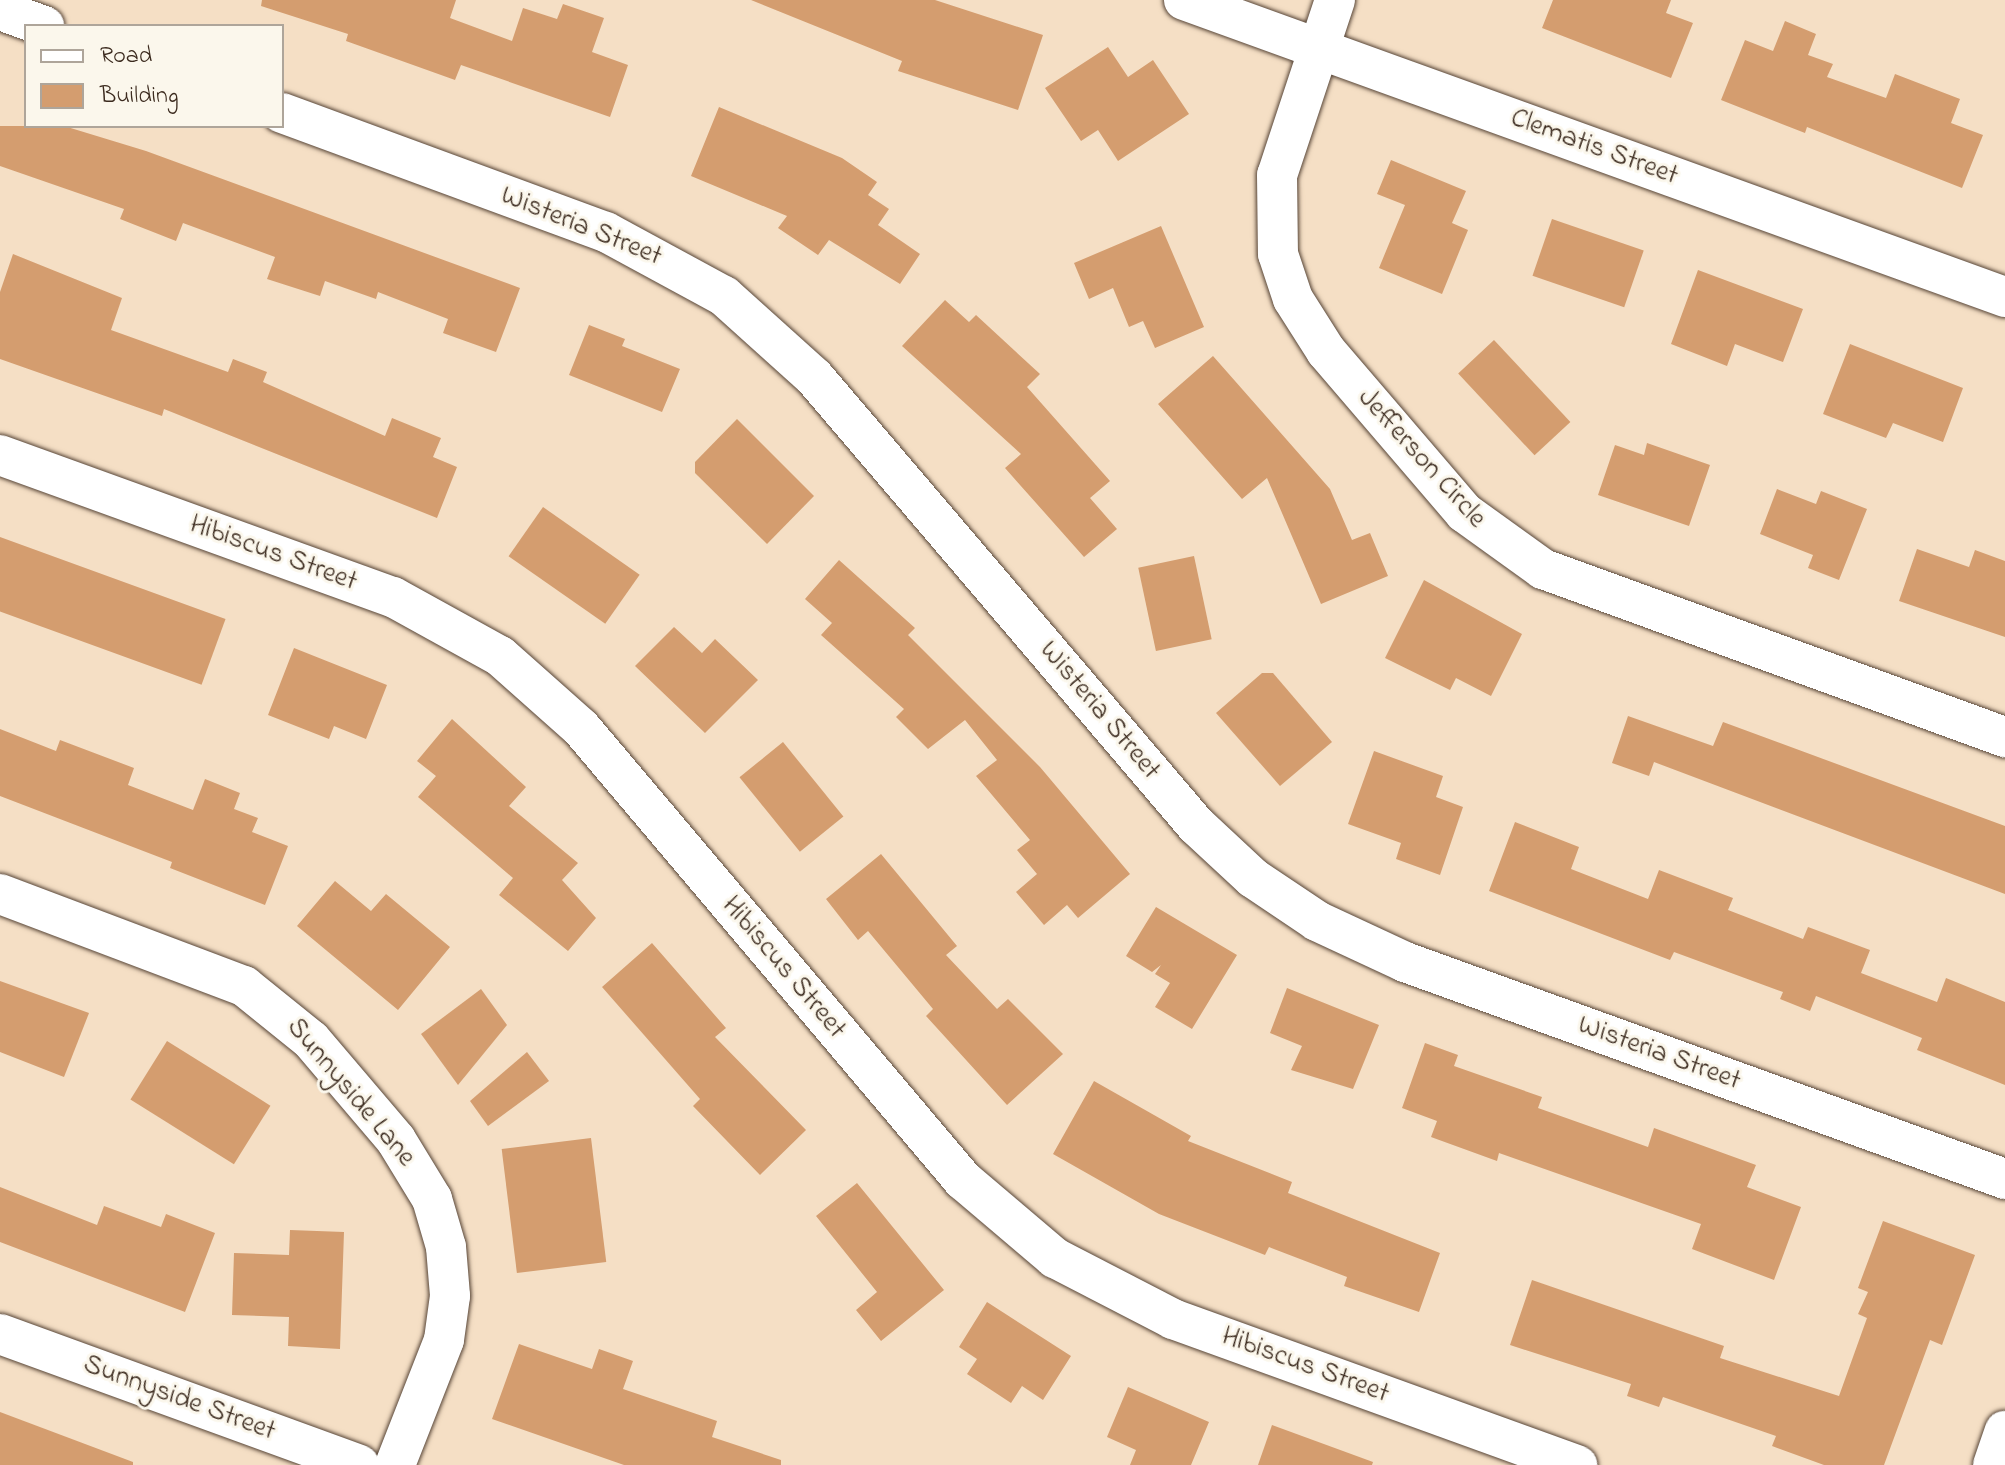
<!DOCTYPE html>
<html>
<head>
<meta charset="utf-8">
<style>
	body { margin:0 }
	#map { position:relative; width:2005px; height:1465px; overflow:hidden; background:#f5dfc5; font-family:"Indie Flower",sans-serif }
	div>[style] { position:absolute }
	.building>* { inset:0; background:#d49d6f; transform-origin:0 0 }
	.roads { filter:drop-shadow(0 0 2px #574537) drop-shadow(0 0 2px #574537) }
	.minor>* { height:40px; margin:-20px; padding:0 20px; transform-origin:20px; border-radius:20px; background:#fff }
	span { translate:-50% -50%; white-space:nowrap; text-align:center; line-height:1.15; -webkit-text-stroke:6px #fbf7ec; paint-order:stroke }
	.street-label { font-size:28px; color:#3b2a1e }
	.legend { position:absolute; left:24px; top:24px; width:260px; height:104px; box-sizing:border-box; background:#fbf7ec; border:2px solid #aea59a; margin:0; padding:10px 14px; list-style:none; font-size:24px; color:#3b2a1e }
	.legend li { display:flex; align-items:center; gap:16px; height:40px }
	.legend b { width:40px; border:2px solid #aea59a }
</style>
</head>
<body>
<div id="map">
	<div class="building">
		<i style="clip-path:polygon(262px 0,456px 0,450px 18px,512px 41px,523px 8px,557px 19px,563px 4px,604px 18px,592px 52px,628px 65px,610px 117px,461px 65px,455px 80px,346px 41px,348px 34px,261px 6px)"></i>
		<i style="clip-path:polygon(751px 0,935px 0,1043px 35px,1018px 110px,898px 71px,902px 61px)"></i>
		<i style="clip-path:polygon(1553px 0,1671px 0,1666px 13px,1693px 23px,1671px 78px,1542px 28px)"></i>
		<i style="clip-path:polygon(1785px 21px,1816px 34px,1808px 55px,1833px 64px,1827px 77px,1886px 98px,1895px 74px,1960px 99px,1951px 123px,1983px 135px,1962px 188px,1807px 127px,1805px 133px,1721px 100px,1745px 40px,1773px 51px)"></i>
		<i style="clip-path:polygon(1108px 47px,1128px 77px,1153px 60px,1189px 114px,1118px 161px,1098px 130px,1081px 141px,1045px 88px)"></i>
		<i style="clip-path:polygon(719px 107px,842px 158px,877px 182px,868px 195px,889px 209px,878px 225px,920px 254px,900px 284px,829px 240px,818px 255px,778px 228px,787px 216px,691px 176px)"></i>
		<i style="clip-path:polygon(0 126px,64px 126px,146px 151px,520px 288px,496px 352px,443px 333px,448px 319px,378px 292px,376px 299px,325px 281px,320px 296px,267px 279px,275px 257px,183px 223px,176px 241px,120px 219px,124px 209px,0 166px)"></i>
		<i style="clip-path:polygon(1391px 160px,1466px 191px,1452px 223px,1468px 230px,1442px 294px,1379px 268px,1405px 205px,1377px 194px)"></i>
		<i style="left:1552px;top:219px;width:97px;height:60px;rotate:19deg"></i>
		<i style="clip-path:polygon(1161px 226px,1204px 327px,1155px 348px,1143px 321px,1129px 327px,1113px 288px,1089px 299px,1074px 263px)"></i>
		<i style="clip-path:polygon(13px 254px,122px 298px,111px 330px,228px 372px,233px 359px,267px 372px,263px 382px,385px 436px,392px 418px,441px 438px,433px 457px,457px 467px,437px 518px,164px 409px,162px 416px,0 359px,0 292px)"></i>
		<i style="clip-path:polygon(1698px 270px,1803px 309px,1783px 362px,1735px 344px,1727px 366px,1671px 344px)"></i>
		<i style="clip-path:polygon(945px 300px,969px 322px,976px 315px,1040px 374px,1027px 387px,1110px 481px,1090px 498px,1117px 529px,1084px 557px,1005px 468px,1021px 454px,902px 346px)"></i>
		<i style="clip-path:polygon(589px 325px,625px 339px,622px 346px,680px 369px,662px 412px,569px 375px)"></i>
		<i style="left:1494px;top:340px;width:112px;height:49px;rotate:47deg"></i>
		<i style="clip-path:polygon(1850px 344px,1963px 388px,1943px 442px,1893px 423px,1886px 438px,1823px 414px)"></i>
		<i style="clip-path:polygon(1213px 356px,1330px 489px,1352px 540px,1370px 533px,1388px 576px,1321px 604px,1267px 478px,1242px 499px,1158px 404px)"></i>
		<i style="clip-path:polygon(737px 419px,814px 496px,767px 544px,695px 473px,695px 462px)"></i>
		<i style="clip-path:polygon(1647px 443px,1710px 465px,1689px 526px,1598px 495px,1615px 445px,1644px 455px)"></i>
		<i style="clip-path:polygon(1777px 489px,1816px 504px,1821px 491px,1867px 509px,1839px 580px,1808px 568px,1813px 555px,1760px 534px)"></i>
		<i style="left:543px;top:507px;width:118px;height:60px;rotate:35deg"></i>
		<i style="left:0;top:537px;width:240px;height:70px;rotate:20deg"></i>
		<i style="clip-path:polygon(1917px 549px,1969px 567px,1975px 550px,2005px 561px,2005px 637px,1899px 601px)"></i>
		<i style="left:1194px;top:556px;width:85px;height:57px;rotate:78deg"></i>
		<i style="clip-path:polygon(839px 560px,915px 628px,908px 635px,1040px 767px,1130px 874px,1078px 918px,1067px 905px,1044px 925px,1016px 892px,1037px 874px,1017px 850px,1030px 840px,976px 776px,997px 760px,965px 720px,928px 749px,896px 717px,904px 709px,821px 635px,832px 623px,805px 599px)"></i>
		<i style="clip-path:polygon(1424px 580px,1522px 634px,1491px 696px,1456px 678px,1450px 690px,1385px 658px)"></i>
		<i style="clip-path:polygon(674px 627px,702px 653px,715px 639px,758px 680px,705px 733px,635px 666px)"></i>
		<i style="clip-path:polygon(294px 648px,387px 685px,366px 739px,334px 726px,329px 739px,268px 715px)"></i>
		<i style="clip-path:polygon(1262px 673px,1273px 673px,1332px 742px,1280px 786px,1216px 713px)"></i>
		<i style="clip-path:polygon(1628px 716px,1713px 746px,1723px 722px,2005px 826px,2005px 894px,1654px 762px,1649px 776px,1612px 763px)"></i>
		<i style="clip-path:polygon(452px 719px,526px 787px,509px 806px,578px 863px,562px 880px,596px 918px,568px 951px,499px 895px,513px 878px,418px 797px,436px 776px,417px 761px)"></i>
		<i style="clip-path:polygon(0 729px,56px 751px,60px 740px,134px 768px,128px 785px,193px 810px,205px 779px,240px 793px,234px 809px,258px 818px,252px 832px,288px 846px,265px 905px,170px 868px,172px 862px,0 796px)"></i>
		<i style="left:783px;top:742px;width:96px;height:56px;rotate:51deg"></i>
		<i style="clip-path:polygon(1374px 751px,1443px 776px,1436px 797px,1463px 807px,1440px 875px,1396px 859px,1401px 843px,1348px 824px)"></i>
		<i style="clip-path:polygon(1515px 822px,1579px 847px,1571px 869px,1648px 899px,1659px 870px,1733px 898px,1728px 910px,1803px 939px,1808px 927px,1870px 950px,1861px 973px,1937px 1002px,1946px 978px,2005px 1002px,2005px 1085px,1917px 1050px,1922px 1038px,1816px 996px,1810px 1011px,1780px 999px,1783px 992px,1674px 952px,1670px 960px,1489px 891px)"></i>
		<i style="clip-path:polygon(881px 854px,957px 946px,946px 955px,997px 1009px,1008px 999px,1063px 1054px,1007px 1105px,926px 1016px,933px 1009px,868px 931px,858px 940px,826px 899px)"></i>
		<i style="clip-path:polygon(335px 881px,371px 911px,386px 894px,450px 947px,398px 1010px,297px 926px)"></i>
		<i style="clip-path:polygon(1156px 907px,1237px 955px,1192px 1029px,1155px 1007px,1170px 983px,1155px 974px,1161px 965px,1152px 972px,1126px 956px)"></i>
		<i style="clip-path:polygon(652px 943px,726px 1028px,715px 1037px,806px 1130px,760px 1175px,693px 1106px,700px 1099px,602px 987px)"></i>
		<i style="clip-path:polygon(0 981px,89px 1013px,64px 1077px,0 1052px)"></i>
		<i style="clip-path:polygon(1287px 988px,1379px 1025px,1353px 1089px,1291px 1070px,1302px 1046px,1270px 1033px)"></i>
		<i style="clip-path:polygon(481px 989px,507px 1025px,458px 1085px,421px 1034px)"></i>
		<i style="left:167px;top:1041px;width:122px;height:69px;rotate:32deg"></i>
		<i style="clip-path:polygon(1425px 1043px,1458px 1055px,1454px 1066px,1542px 1097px,1538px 1108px,1648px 1147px,1654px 1128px,1756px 1165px,1747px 1187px,1801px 1207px,1774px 1280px,1692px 1249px,1701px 1224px,1499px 1153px,1497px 1161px,1431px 1137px,1437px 1121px,1402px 1108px)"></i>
		<i style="clip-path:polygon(527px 1052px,549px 1081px,488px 1126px,470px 1101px)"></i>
		<i style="clip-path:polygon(1094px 1081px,1191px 1136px,1188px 1141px,1292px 1182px,1288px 1193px,1440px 1253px,1419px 1312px,1344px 1286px,1347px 1277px,1269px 1247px,1265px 1255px,1159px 1214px,1053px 1154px)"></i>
		<i style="left:591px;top:1138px;width:125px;height:90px;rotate:83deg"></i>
		<i style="clip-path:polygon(857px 1183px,944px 1290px,881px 1341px,856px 1310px,877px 1292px,816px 1216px)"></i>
		<i style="clip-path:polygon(0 1187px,97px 1225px,104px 1206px,161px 1227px,166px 1214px,215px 1233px,185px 1312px,0 1242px)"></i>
		<i style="clip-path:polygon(1883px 1221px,1975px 1255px,1942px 1345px,1930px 1340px,1884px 1465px,1824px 1465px,1772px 1446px,1776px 1436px,1663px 1397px,1659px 1407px,1627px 1396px,1631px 1384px,1510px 1345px,1532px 1280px,1724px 1346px,1720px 1358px,1839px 1396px,1867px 1318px,1858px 1314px,1868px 1292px,1858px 1288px)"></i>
		<i style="clip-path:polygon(290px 1230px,344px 1232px,340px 1349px,288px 1346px,289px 1317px,232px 1315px,234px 1253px,289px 1255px)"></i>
		<i style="clip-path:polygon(987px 1302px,1071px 1356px,1043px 1400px,1022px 1386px,1011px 1403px,967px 1374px,977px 1359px,959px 1347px)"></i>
		<i style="clip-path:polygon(519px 1344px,592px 1369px,599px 1349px,633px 1361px,623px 1389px,717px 1421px,712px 1437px,781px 1460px,781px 1465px,624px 1465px,492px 1419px)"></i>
		<i style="clip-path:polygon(1128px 1387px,1209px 1422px,1191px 1465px,1130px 1465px,1136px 1450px,1107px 1437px)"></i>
		<i style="clip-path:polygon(0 1412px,133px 1462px,133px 1465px,0 1465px)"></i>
		<i style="clip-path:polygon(1272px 1425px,1373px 1462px,1372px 1465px,1258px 1465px)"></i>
	</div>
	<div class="roads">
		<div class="minor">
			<i style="left:1184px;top:0;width:873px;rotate:19.89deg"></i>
			<i style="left:1335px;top:0;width:184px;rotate:108.3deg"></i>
			<i style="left:1277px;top:175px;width:79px;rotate:89.3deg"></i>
			<i style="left:1278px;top:254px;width:47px;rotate:71.6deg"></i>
			<i style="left:1293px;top:299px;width:62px;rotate:57.6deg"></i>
			<i style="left:1326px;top:351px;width:213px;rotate:49.4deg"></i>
			<i style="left:1465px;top:513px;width:96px;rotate:35.7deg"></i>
			<i style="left:1543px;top:569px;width:492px;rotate:20deg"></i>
			<i style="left:0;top:10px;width:47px;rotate:20deg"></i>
			<i style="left:282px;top:113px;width:345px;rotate:20.2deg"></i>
			<i style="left:606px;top:232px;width:134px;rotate:28.5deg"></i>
			<i style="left:724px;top:296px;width:121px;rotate:42deg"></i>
			<i style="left:814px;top:377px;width:589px;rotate:49.55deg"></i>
			<i style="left:1196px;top:825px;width:78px;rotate:42.9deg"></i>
			<i style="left:1253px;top:878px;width:77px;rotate:33.9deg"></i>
			<i style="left:1317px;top:921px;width:97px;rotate:25deg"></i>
			<i style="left:1405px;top:962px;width:638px;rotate:19.88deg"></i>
			<i style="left:0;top:455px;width:418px;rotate:19.9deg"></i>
			<i style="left:393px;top:597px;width:122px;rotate:28.9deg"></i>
			<i style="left:500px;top:656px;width:108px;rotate:41.6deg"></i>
			<i style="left:581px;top:728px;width:592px;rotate:49.8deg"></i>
			<i style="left:963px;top:1180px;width:121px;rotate:40.3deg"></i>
			<i style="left:1055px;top:1258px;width:133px;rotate:27.3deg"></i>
			<i style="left:1173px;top:1319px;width:430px;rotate:19.9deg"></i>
			<i style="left:0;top:894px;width:261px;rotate:20.7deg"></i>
			<i style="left:244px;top:986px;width:86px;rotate:38.9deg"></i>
			<i style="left:311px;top:1040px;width:131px;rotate:49.6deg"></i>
			<i style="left:396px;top:1140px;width:69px;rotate:58.6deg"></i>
			<i style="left:432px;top:1199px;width:50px;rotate:73.7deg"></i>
			<i style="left:446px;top:1247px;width:49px;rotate:85.3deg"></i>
			<i style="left:450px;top:1296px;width:44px;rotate:97.8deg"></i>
			<i style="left:444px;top:1340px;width:134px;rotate:111.4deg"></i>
			<i style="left:0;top:1334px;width:382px;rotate:20deg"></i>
			<i style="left:1993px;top:1465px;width:36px;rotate:-71deg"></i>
		</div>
	</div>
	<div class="street-label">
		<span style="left:1594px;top:148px;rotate:20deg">Clematis Street</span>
		<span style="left:581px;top:227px;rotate:22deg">Wisteria Street</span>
		<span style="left:1421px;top:459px;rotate:48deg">Jefferson Circle</span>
		<span style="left:273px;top:554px;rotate:20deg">Hibiscus Street</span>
		<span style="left:1099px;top:711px;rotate:50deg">Wisteria Street</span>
		<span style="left:783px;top:968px;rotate:50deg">Hibiscus Street</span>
		<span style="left:1659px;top:1054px;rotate:20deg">Wisteria Street</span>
		<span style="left:350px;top:1093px;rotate:50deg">Sunnyside Lane</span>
		<span style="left:1305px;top:1366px;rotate:20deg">Hibiscus Street</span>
		<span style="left:179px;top:1399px;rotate:20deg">Sunnyside Street</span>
	</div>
	<ul class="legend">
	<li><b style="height:10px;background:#fff"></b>Road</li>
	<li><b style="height:22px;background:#d49d6f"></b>Building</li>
	</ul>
</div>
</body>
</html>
